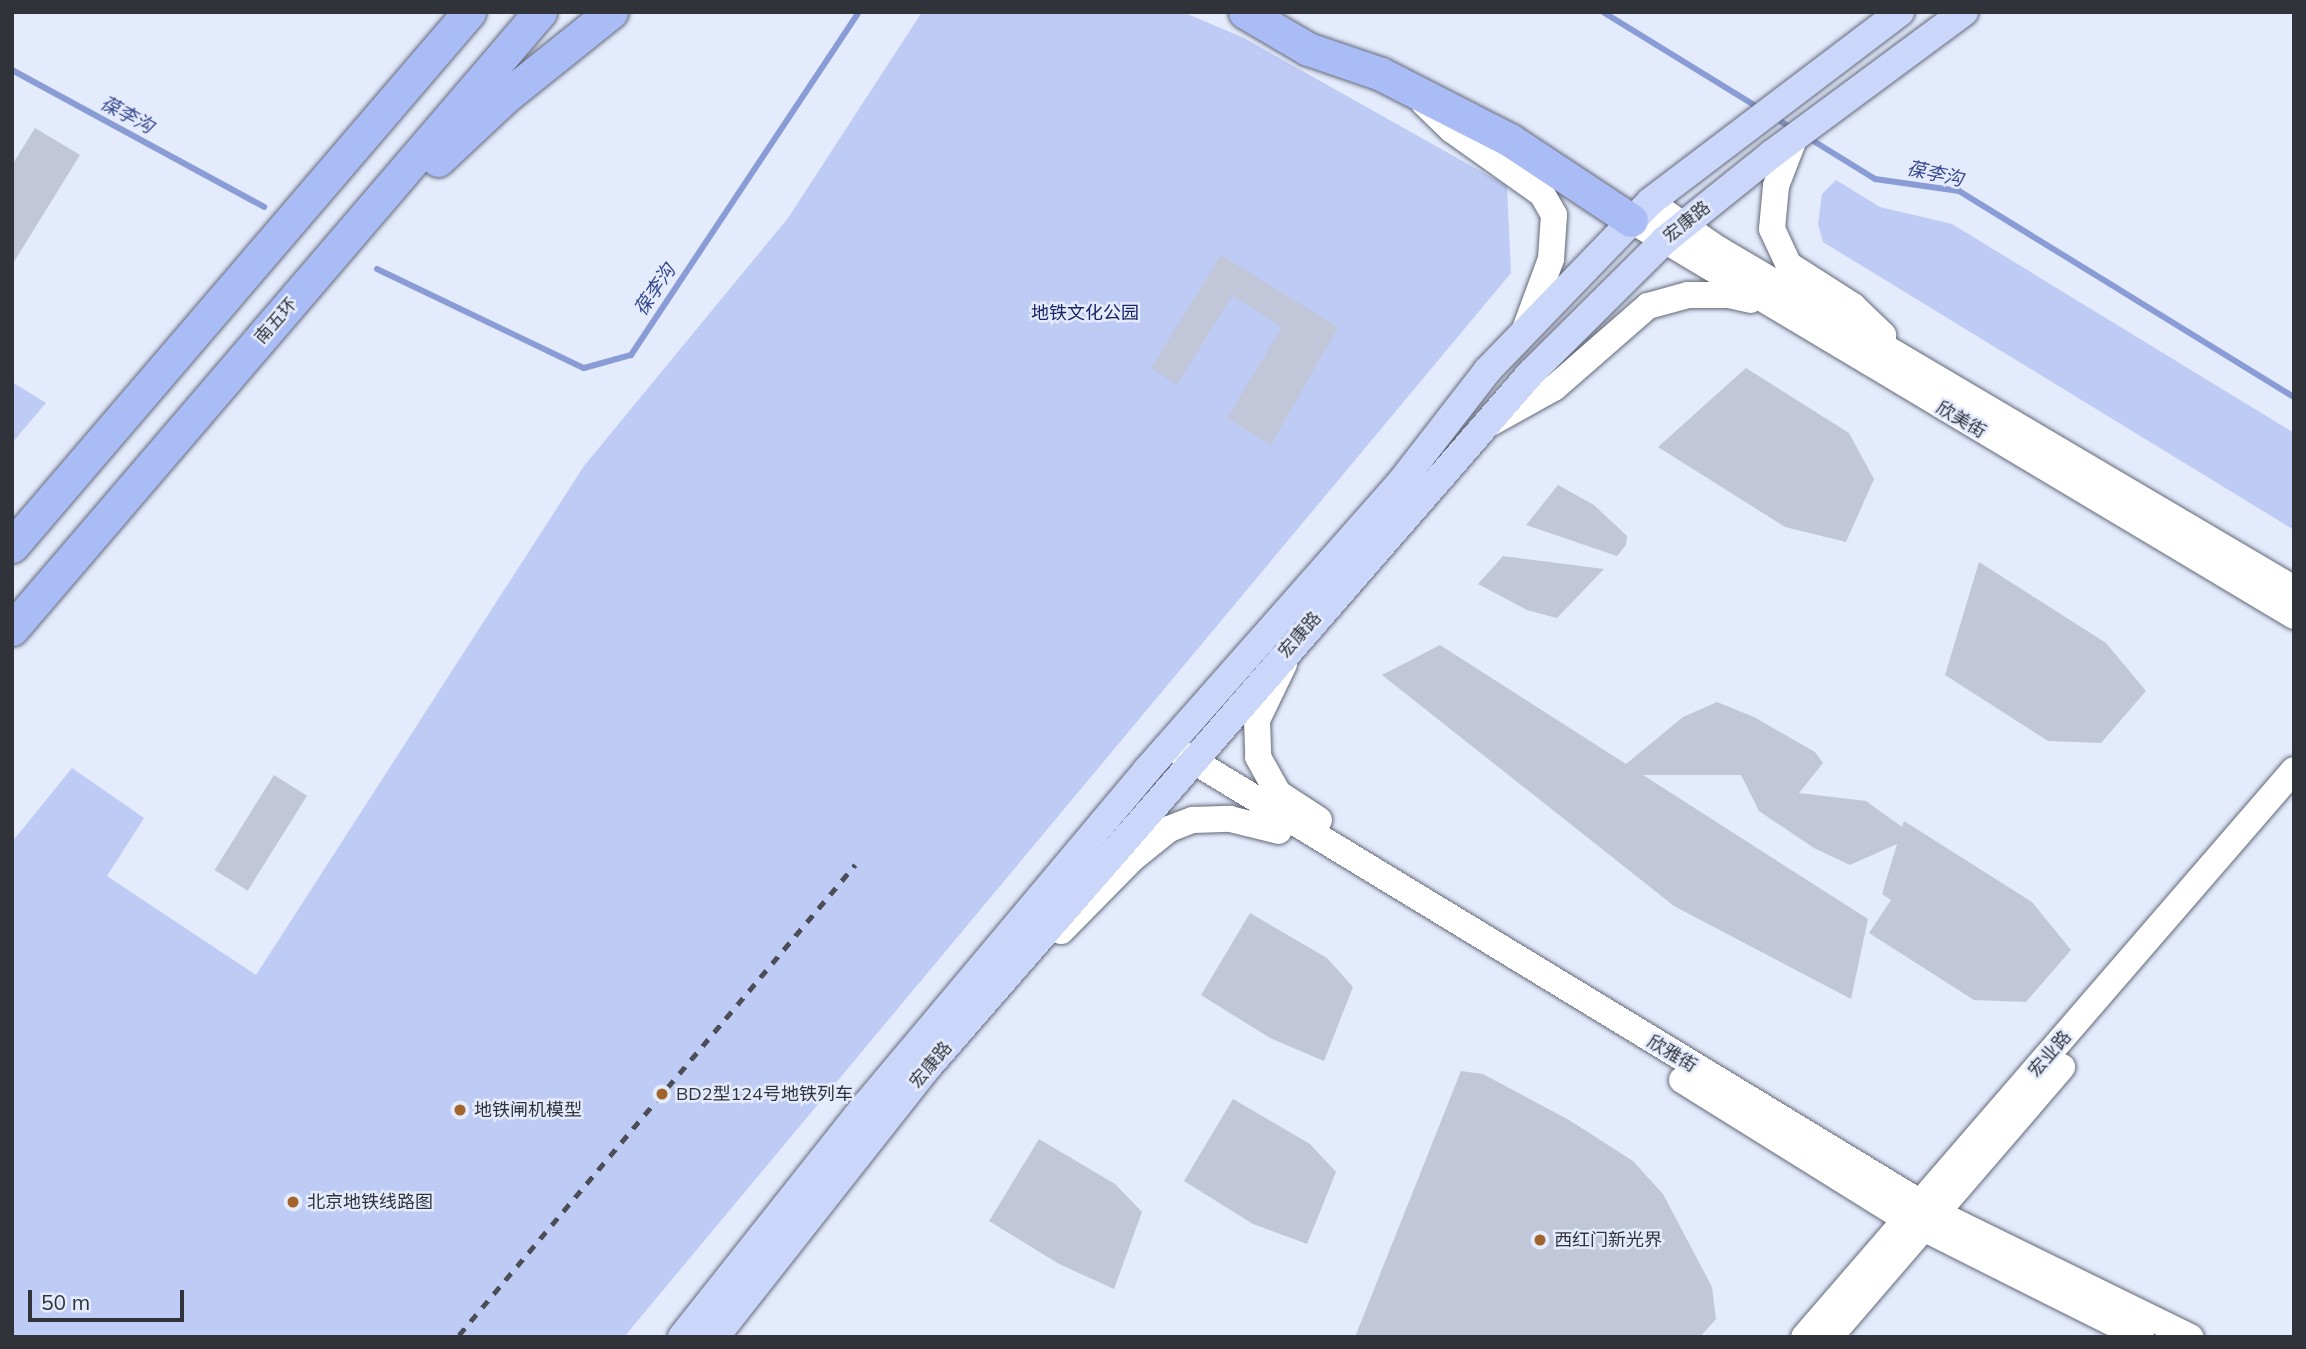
<!DOCTYPE html>
<html>
<head>
<meta charset="utf-8">
<style>
	body { margin:0 }
	#map { position:relative; width:2306px; height:1349px; overflow:hidden; background:#e4ebfd; font-family:Mulish,"Noto Sans SC",sans-serif }
	div>[style] { position:absolute }
	.green>* { inset:0; background:#becbf4 }
	.stream>* { height:6px; margin:-3px; padding:0 3px; transform-origin:3px; border-radius:3px; background:#8a9cd5 }
	.building>* { inset:0; background:#c1c7d9; transform-origin:0 0 }
	.roads { filter:drop-shadow(0 0 2px #636978) drop-shadow(0 0 2px #636978) }
	.secondary>* { height:26px; margin:-13px; padding:0 13px; transform-origin:13px; border-radius:13px; background:#fff }
	.primary>* { height:28px; margin:-14px; padding:0 14px; transform-origin:14px; border-radius:14px; background:#cbd7fa }
	.highway>* { height:33px; margin:-16.5px; padding:0 16.5px; transform-origin:16.5px; border-radius:16.5px; background:#a9bcf6 }
	.rail>* { height:5px; margin-top:-2.5px; transform-origin:0; background:repeating-linear-gradient(90deg,#4b4e56 0 9px,transparent 0 18px) }
	.dots>* { width:19px; height:19px; translate:-50% -50%; box-sizing:border-box; border:4px solid #e4ebfd; border-radius:50% }
	span { translate:-50% -50%; white-space:nowrap; text-align:center; line-height:1.15; -webkit-text-stroke:5px #e4ebfd; paint-order:stroke }
	.street-label { font-size:18px; color:#31333a }
	.park-label { font-size:18px; color:#192366 }
	.poi-label { font-size:18px; color:#31333a }
	.left { translate:0 -50%; text-align:left }
	.water-label { font-size:19px; color:#37488d; font-style:italic }
	.frame { position:absolute; inset:0; border:14px solid #31333a; pointer-events:none }
	.scale { position:absolute; left:28px; top:1290px; width:156px; height:32px; box-sizing:border-box; border:4px solid #31333a; border-top:0; padding-left:9px; font-size:21px; line-height:24px; white-space:nowrap; color:#31333a; -webkit-text-stroke:5px #e4ebfd; paint-order:stroke }
</style>
</head>
<body>
<div id="map">
	<div class="green">
		<i style="clip-path:polygon(922px 12px,1183px 12px,1244px 38px,1507px 186px,1511px 273px,624px 1337px,12px 1337px,12px 842px,72px 768px,144px 818px,107px 876px,256px 975px,584px 466px,788px 218px)"></i>
		<i style="clip-path:polygon(1836px 180px,1880px 207px,1952px 224px,2294px 433px,2294px 530px,1823px 242px,1818px 224px,1822px 194px)"></i>
		<i style="clip-path:polygon(12px 382px,46px 403px,12px 443px)"></i>
	</div>
	<div class="stream">
		<i style="left:1603px;top:12px;width:187px;rotate:31.6deg"></i>
		<i style="left:12px;top:70px;width:287px;rotate:28.5deg"></i>
		<i style="left:1774px;top:117px;width:24px;rotate:33deg"></i>
		<i style="left:1807px;top:137px;width:80px;rotate:31.7deg"></i>
		<i style="left:1875px;top:179px;width:85px;rotate:8.1deg"></i>
		<i style="left:1959px;top:191px;width:393px;rotate:31.6deg"></i>
		<i style="left:377px;top:269px;width:229px;rotate:25.6deg"></i>
		<i style="left:584px;top:368px;width:49px;rotate:-15.5deg"></i>
		<i style="left:631px;top:355px;width:412px;rotate:-56.4deg"></i>
	</div>
	<div class="building">
		<i style="clip-path:polygon(35px 128px,80px 155px,12px 265px,12px 165px)"></i>
		<i style="clip-path:polygon(1221px 255px,1338px 327px,1271px 445px,1227px 418px,1282px 327px,1232px 296px,1177px 385px,1151px 368px)"></i>
		<i style="clip-path:polygon(1746px 368px,1849px 433px,1874px 479px,1846px 542px,1785px 527px,1658px 447px)"></i>
		<i style="clip-path:polygon(1558px 485px,1594px 505px,1627px 536px,1626px 545px,1617px 556px,1526px 525px)"></i>
		<i style="clip-path:polygon(1503px 556px,1604px 569px,1557px 618px,1527px 610px,1478px 584px)"></i>
		<i style="clip-path:polygon(1979px 562px,2106px 643px,2146px 691px,2101px 743px,2048px 741px,1945px 675px)"></i>
		<i style="clip-path:polygon(1440px 645px,1626px 764px,1683px 717px,1717px 702px,1754px 717px,1815px 752px,1823px 763px,1799px 793px,1866px 801px,1902px 827px,1904px 821px,2032px 902px,2071px 950px,2026px 1002px,1974px 1000px,1869px 933px,1891px 900px,1882px 894px,1897px 844px,1850px 865px,1814px 848px,1759px 811px,1741px 775px,1643px 775px,1868px 919px,1851px 999px,1674px 906px,1382px 675px)"></i>
		<i style="left:274px;top:775px;width:39px;height:112px;rotate:32deg"></i>
		<i style="clip-path:polygon(1250px 913px,1327px 958px,1353px 987px,1324px 1061px,1270px 1038px,1201px 995px)"></i>
		<i style="clip-path:polygon(1461px 1071px,1483px 1074px,1569px 1120px,1633px 1161px,1663px 1194px,1712px 1287px,1716px 1319px,1700px 1337px,1355px 1337px)"></i>
		<i style="clip-path:polygon(1233px 1099px,1310px 1144px,1336px 1172px,1307px 1244px,1253px 1224px,1184px 1181px)"></i>
		<i style="clip-path:polygon(1039px 1139px,1115px 1184px,1142px 1212px,1114px 1289px,1059px 1264px,989px 1221px)"></i>
	</div>
	<div class="roads">
		<div class="secondary">
			<i style="left:1424px;top:103px;width:39px;rotate:44deg"></i>
			<i style="left:1452px;top:130px;width:110px;rotate:35.4deg"></i>
			<i style="left:1542px;top:194px;width:24px;rotate:60deg"></i>
			<i style="left:1554px;top:215px;width:44px;rotate:93.9deg"></i>
			<i style="left:1551px;top:259px;width:78px;rotate:110.3deg"></i>
			<i style="left:1794px;top:139px;width:50px;rotate:111deg"></i>
			<i style="left:1776px;top:186px;width:43px;rotate:95.3deg"></i>
			<i style="left:1772px;top:229px;width:40px;rotate:65deg"></i>
			<i style="left:1789px;top:265px;width:76px;rotate:32.6deg"></i>
			<i style="left:1853px;top:306px;width:42px;rotate:44deg"></i>
			<i style="left:1650px;top:202px;width:83px;rotate:34.7deg"></i>
			<i style="left:1718px;top:249px;width:669px;rotate:30.55deg"></i>
			<i style="left:1631px;top:220px;width:772px;rotate:30.85deg"></i>
			<i style="left:1491px;top:423px;width:72px;rotate:-29.1deg"></i>
			<i style="left:1554px;top:388px;width:125px;rotate:-41.1deg"></i>
			<i style="left:1648px;top:306px;width:41px;rotate:-15.4deg"></i>
			<i style="left:1688px;top:295px;width:41px"></i>
			<i style="left:1729px;top:295px;width:22px;rotate:13deg"></i>
			<i style="left:1284px;top:664px;width:62px;rotate:115.7deg"></i>
			<i style="left:1257px;top:720px;width:37px;rotate:88deg"></i>
			<i style="left:1258px;top:757px;width:41px;rotate:60.9deg"></i>
			<i style="left:1278px;top:793px;width:49px;rotate:33.4deg"></i>
			<i style="left:1174px;top:749px;width:895px;rotate:31.29deg"></i>
			<i style="left:1939px;top:1214px;width:280px;rotate:26.1deg"></i>
			<i style="left:1061px;top:931px;width:101px;rotate:-45.4deg"></i>
			<i style="left:1132px;top:859px;width:48px;rotate:-39deg"></i>
			<i style="left:1169px;top:829px;width:26px;rotate:-21deg"></i>
			<i style="left:1193px;top:820px;width:37px;rotate:-2deg"></i>
			<i style="left:1230px;top:819px;width:50px;rotate:13.8deg"></i>
			<i style="left:1682px;top:1080px;width:263px;rotate:31.9deg"></i>
			<i style="left:1905px;top:1219px;width:264px;rotate:26.6deg"></i>
			<i style="left:1804px;top:1337px;width:749px;rotate:-49.17deg"></i>
			<i style="left:1830px;top:1337px;width:356px;rotate:-49.3deg"></i>
		</div>
		<div class="primary">
			<i style="left:682px;top:1337px;width:296px;rotate:-51.6deg"></i>
			<i style="left:866px;top:1105px;width:437px;rotate:-50deg"></i>
			<i style="left:1147px;top:770px;width:384px;rotate:-48.6deg"></i>
			<i style="left:1401px;top:482px;width:140px;rotate:-52.2deg"></i>
			<i style="left:1487px;top:371px;width:235px;rotate:-46deg"></i>
			<i style="left:1650px;top:202px;width:314px;rotate:-37.2deg"></i>
			<i style="left:715px;top:1337px;width:341px;rotate:-51.8deg"></i>
			<i style="left:926px;top:1069px;width:922px;rotate:-49deg"></i>
			<i style="left:1531px;top:373px;width:189px;rotate:-44.8deg"></i>
			<i style="left:1665px;top:240px;width:137px;rotate:-38.8deg"></i>
			<i style="left:1772px;top:154px;width:239px;rotate:-36.5deg"></i>
		</div>
		<div class="highway">
			<i style="left:1245px;top:12px;width:73px;rotate:30.4deg"></i>
			<i style="left:1308px;top:49px;width:77px;rotate:18.9deg"></i>
			<i style="left:1381px;top:74px;width:145px;rotate:27.1deg"></i>
			<i style="left:1510px;top:140px;width:145px;rotate:33.5deg"></i>
			<i style="left:438px;top:160px;width:92px;rotate:-43.2deg"></i>
			<i style="left:505px;top:97px;width:136px;rotate:-38.7deg"></i>
			<i style="left:12px;top:546px;width:703px;rotate:-49.44deg"></i>
			<i style="left:12px;top:629px;width:812px;rotate:-49.44deg"></i>
		</div>
	</div>
	<div class="rail">
		<i style="left:459px;top:1335px;width:615px;rotate:-49.88deg"></i>
	</div>
	<div class="dots">
		<i style="left:662px;top:1094px;background:#a2642a"></i>
		<i style="left:460px;top:1110px;background:#a2642a"></i>
		<i style="left:293px;top:1202px;background:#a2642a"></i>
		<i style="left:1540px;top:1240px;background:#a2642a"></i>
	</div>
	<div class="street-label">
		<span style="left:1687px;top:222px;rotate:-39deg">宏康路</span>
		<span style="left:276px;top:321px;rotate:-49deg">南五环</span>
		<span style="left:1961px;top:420px;rotate:31deg">欣美街</span>
		<span style="left:1300px;top:635px;rotate:-49deg">宏康路</span>
		<span style="left:1672px;top:1054px;rotate:31deg">欣雅街</span>
		<span style="left:2050px;top:1054px;rotate:-49deg">宏业路</span>
		<span style="left:931px;top:1065px;rotate:-50deg">宏康路</span>
	</div>
	<div class="park-label">
		<span style="left:1085px;top:313px">地铁文化公园</span>
	</div>
	<div class="poi-label">
		<span class="left" style="left:676px;top:1094px">BD2型124号地铁列车</span>
		<span class="left" style="left:474px;top:1110px">地铁闸机模型</span>
		<span class="left" style="left:307px;top:1202px">北京地铁线路图</span>
		<span class="left" style="left:1554px;top:1240px">西红门新光界</span>
	</div>
	<div class="water-label">
		<span style="left:127px;top:115px;rotate:28deg">葆李沟</span>
		<span style="left:1935px;top:174px;rotate:12deg">葆李沟</span>
		<span style="left:655px;top:290px;rotate:-56deg">葆李沟</span>
	</div>
	<div class="frame"></div>
	<div class="scale">50 m</div>
</div>
</body>
</html>
